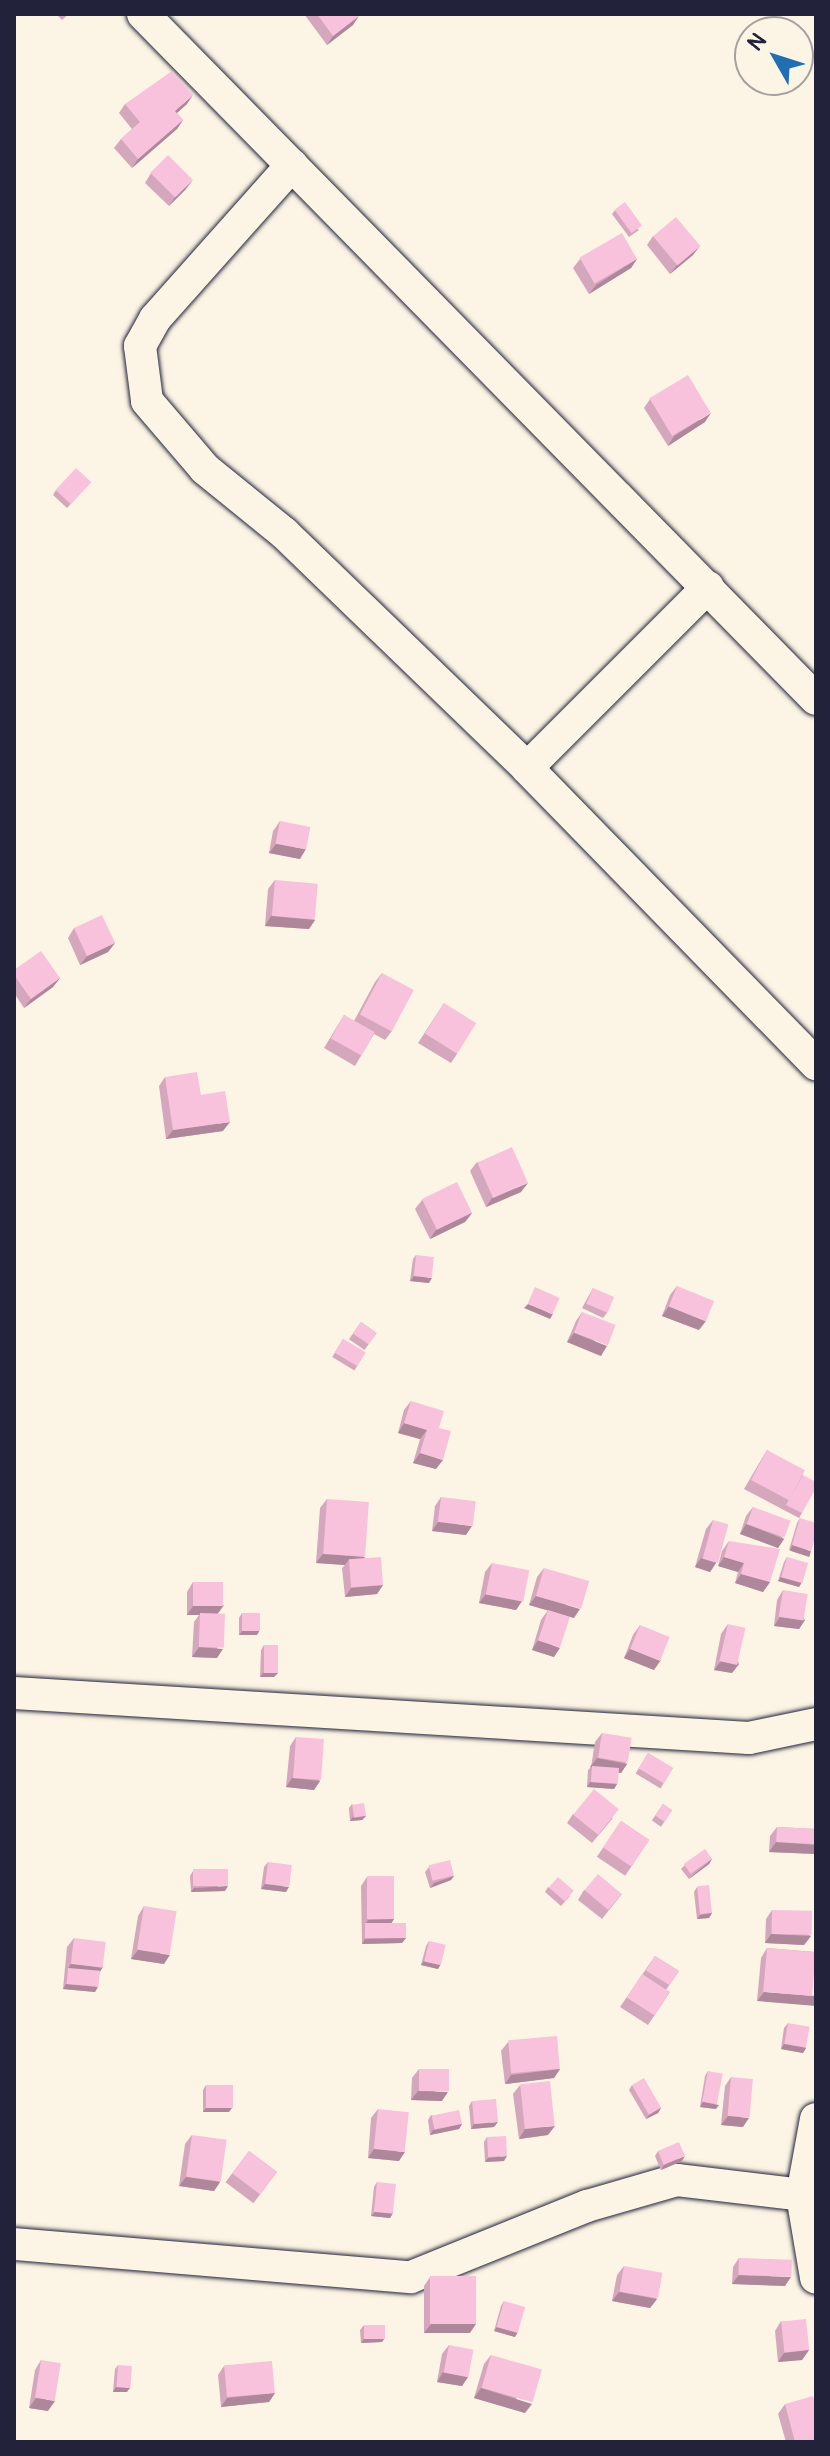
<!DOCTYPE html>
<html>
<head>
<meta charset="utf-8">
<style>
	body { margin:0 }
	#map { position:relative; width:830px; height:2456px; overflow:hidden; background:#fcf5e5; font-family:Pangolin,sans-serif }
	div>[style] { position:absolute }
	.roads { filter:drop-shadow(0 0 2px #22223b) drop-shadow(0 0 2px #22223b) }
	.minor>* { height:32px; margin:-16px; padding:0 16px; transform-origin:16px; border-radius:16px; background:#fcf5e5 }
	.wall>* { inset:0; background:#d5a7bd; transform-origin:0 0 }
	.shaded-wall>* { inset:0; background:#ae889a; transform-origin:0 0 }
	.building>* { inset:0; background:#f8c2dc; transform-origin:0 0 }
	span { translate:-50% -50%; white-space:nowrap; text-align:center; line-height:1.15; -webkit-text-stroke:7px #fcf5e5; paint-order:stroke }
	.frame { position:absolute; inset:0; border:16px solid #22223b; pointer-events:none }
	.north { position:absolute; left:734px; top:16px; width:80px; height:80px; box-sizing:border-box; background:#fcf5e5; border:2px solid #a5a1a1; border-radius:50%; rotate:309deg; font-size:22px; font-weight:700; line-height:32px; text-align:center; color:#22223b }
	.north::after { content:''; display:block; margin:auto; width:28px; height:36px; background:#1f6fb2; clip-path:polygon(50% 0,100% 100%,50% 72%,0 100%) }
</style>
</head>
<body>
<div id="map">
	<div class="roads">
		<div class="minor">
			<i style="left:143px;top:14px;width:960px;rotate:45.51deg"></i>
			<i style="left:292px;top:165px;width:206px;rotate:131.7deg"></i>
			<i style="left:155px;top:319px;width:31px;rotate:119deg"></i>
			<i style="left:140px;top:346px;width:55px;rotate:82.7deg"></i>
			<i style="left:147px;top:401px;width:89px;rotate:49.5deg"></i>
			<i style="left:205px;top:469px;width:102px;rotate:39deg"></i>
			<i style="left:284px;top:533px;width:338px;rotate:44deg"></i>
			<i style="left:527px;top:768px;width:414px;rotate:45.7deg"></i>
			<i style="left:527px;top:768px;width:256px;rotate:-45deg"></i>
			<i style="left:14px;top:1693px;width:736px;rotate:3.5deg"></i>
			<i style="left:749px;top:1738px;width:68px;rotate:-11.8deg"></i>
			<i style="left:816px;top:2119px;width:77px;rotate:100.4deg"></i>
			<i style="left:802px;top:2195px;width:84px;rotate:80.4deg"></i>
			<i style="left:14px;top:2244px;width:398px;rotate:4.8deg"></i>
			<i style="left:411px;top:2277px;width:190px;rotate:-22deg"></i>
			<i style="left:587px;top:2206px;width:94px;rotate:-16.1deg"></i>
			<i style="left:677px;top:2180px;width:126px;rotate:6.8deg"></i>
		</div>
	</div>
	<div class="wall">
		<i style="clip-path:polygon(56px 14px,69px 14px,62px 20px)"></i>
		<i style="clip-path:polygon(304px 14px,358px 14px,353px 25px,327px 45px)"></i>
		<i style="clip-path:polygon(125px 104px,187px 104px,177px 113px,183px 120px,177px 129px,132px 168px,114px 148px,121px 139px,132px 129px,119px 113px)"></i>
		<i style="clip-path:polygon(151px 173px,186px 189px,169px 206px,145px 183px)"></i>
		<i style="clip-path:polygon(615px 210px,639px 230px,629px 237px,612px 214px)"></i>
		<i style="clip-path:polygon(653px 236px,693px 255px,670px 274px,647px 245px)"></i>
		<i style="clip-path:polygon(580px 259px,637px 259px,631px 268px,589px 294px,573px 268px)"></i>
		<i style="clip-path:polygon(650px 399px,705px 422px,668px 446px,644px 408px)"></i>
		<i style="clip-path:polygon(87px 486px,67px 508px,53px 495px,56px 490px)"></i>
		<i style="clip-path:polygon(280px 821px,300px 859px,269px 853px,273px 831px)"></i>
		<i style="clip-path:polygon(275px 880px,315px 920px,309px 929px,265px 926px,268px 889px)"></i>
		<i style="clip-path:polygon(74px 928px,115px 943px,108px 952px,80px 965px,68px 938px)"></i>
		<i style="clip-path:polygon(14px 970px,60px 978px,53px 987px,24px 1008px,14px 993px)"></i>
		<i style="clip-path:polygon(382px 973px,392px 1031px,385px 1040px,374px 1034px,355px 1066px,324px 1048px,344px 1015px,354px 1021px,375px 982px)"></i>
		<i style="clip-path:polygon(444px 1003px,457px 1054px,451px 1063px,418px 1043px)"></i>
		<i style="clip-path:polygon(165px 1077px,201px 1095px,223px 1131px,166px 1139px,159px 1086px)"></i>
		<i style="clip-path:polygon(477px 1162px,521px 1192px,486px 1207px,470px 1171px)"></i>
		<i style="clip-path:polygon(422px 1200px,472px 1213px,465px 1222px,430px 1239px,415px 1209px)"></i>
		<i style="clip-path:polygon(416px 1255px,429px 1283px,410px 1281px,413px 1259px)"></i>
		<i style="clip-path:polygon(677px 1286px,699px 1330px,662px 1316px,670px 1295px)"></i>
		<i style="clip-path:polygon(593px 1288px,607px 1313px,603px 1318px,582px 1308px)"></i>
		<i style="clip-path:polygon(582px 1312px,601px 1356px,567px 1342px,576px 1321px)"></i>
		<i style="left:361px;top:1322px;width:19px;height:21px;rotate:35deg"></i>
		<i style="left:343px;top:1339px;width:26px;height:21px;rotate:31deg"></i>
		<i style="clip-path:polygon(411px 1401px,439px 1428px,436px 1469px,413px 1463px,420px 1439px,398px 1433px,404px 1410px)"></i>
		<i style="clip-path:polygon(767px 1450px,803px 1475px,802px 1513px,799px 1518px,744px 1489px)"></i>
		<i style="clip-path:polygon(441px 1497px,466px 1535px,432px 1531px,435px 1506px)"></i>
		<i style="clip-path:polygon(327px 1499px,364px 1558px,383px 1585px,377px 1594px,345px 1597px,342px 1568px,345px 1565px,316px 1563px,320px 1508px)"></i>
		<i style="clip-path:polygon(753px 1507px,784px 1539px,778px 1548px,740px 1534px,746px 1516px)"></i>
		<i style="clip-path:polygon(800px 1518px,808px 1556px,789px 1550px,797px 1523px)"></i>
		<i style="clip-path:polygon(713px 1520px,716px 1563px,710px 1572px,695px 1567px,706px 1529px)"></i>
		<i style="clip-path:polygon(729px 1541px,770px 1582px,763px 1592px,735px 1583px,738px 1572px,718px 1566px,722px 1551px)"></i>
		<i style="clip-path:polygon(787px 1557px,802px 1582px,799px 1587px,778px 1581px,784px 1562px)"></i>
		<i style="clip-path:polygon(492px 1563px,522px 1601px,516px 1610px,479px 1603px,485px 1572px)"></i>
		<i style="clip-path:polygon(544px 1568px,574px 1618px,529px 1605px,537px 1577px)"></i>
		<i style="clip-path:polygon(193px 1582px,218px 1614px,217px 1658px,192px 1657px,194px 1622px,199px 1615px,187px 1615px,187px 1592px)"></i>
		<i style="clip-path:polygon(783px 1590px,805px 1620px,799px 1629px,774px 1626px,777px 1600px)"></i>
		<i style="clip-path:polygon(548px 1610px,554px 1657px,532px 1650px,541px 1620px)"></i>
		<i style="clip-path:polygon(242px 1613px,257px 1635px,239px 1635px,239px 1618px)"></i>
		<i style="clip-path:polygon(728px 1624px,739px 1664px,732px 1673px,714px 1670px,721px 1634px)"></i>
		<i style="clip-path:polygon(640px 1625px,654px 1670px,624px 1658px,633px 1635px)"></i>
		<i style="clip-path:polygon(264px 1645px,278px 1673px,274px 1677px,260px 1677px,261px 1650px)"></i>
		<i style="clip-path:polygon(602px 1733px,627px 1764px,621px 1773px,618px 1773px,617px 1784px,614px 1789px,587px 1787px,588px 1770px,591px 1767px,595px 1742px)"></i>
		<i style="clip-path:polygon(296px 1737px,320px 1781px,314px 1790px,286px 1787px,290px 1746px)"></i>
		<i style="left:648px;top:1753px;width:29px;height:24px;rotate:31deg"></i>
		<i style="clip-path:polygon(352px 1804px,366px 1816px,362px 1820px,350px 1821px,349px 1808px)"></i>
		<i style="left:663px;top:1804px;width:11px;height:20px;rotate:34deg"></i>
		<i style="clip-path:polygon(573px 1814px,613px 1818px,592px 1843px,567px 1823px)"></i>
		<i style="left:621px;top:1821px;width:34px;height:43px;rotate:34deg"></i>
		<i style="clip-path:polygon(777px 1827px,816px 1829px,816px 1854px,769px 1852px,770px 1836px)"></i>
		<i style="clip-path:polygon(712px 1859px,709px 1864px,689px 1879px,681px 1869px,685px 1865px)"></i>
		<i style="clip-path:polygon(268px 1862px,286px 1892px,261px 1889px,264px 1867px)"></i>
		<i style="clip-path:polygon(429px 1867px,454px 1876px,451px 1880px,430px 1888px,425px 1872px)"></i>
		<i style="clip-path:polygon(193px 1871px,225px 1891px,191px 1892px,190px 1876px)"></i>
		<i style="clip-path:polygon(367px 1877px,394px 1919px,391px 1924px,406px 1938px,402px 1943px,362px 1944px,361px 1886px)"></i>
		<i style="clip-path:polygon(548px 1887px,570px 1896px,561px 1906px,545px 1892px)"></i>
		<i style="clip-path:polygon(697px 1887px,712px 1913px,709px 1918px,697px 1919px,694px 1892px)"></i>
		<i style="clip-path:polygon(584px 1890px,622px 1894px,602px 1919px,578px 1900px)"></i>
		<i style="clip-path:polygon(144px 1906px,164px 1964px,131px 1959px,138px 1916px)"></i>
		<i style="clip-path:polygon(772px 1910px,811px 1936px,804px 1945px,765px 1943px,766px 1919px)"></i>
		<i style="clip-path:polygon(74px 1938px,103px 1967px,100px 1971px,95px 1992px,63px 1989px,67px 1947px)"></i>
		<i style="clip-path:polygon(429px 1941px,438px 1969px,421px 1965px,426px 1946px)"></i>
		<i style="clip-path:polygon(767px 1948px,816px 1952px,757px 2001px,761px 1958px)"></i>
		<i style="clip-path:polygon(655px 1956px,679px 1971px,666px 1990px,670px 1992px,648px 2025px,620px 2007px)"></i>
		<i style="clip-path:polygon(788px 2023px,806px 2048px,803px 2053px,781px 2049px,784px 2028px)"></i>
		<i style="clip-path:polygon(508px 2042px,560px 2069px,554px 2078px,505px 2084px,501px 2051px)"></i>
		<i style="clip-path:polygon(419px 2069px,442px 2101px,411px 2100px,412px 2078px)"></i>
		<i style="clip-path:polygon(708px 2071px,716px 2109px,700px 2107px,705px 2076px)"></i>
		<i style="clip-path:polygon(731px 2077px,743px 2127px,721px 2125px,725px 2086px)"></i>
		<i style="clip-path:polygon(206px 2085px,229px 2112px,203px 2112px,203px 2090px)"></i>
		<i style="clip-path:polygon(520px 2085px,548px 2135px,519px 2139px,513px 2094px)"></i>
		<i style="clip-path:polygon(632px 2085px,661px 2108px,658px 2113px,646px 2119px,629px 2090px)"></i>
		<i style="clip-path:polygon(472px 2101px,494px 2127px,471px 2129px,469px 2106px)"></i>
		<i style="clip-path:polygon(378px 2109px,399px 2161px,368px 2158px,371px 2118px)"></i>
		<i style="clip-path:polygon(431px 2115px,462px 2124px,459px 2129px,430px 2135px,428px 2120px)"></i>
		<i style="clip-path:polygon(192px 2135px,220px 2182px,214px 2191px,179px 2186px,185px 2144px)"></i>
		<i style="clip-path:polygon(487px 2137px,504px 2161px,485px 2162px,484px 2142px)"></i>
		<i style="left:249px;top:2151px;width:35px;height:39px;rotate:37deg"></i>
		<i style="clip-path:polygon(658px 2151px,682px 2161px,661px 2170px,655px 2156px)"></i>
		<i style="clip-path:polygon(377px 2182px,393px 2213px,390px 2218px,371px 2216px,374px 2187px)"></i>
		<i style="clip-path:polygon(739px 2258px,785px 2286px,732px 2284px,733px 2267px)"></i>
		<i style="clip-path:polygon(624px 2266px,657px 2299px,650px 2308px,612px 2301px,617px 2275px)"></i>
		<i style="clip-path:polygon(430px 2277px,470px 2333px,424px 2333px,424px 2286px)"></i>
		<i style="clip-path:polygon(504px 2301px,515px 2337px,494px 2331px,501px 2306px)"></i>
		<i style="clip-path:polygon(781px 2321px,809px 2350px,802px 2360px,778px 2362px,775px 2331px)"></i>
		<i style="clip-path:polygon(364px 2325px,382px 2342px,361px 2343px,360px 2330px)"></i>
		<i style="clip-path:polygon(449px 2345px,468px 2377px,462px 2386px,437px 2382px,442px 2354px)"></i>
		<i style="clip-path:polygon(491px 2355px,525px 2413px,474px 2398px,484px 2364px)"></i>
		<i style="clip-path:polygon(41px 2360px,48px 2411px,29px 2408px,35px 2370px)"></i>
		<i style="clip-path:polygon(118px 2365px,127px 2392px,113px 2392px,115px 2369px)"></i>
		<i style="clip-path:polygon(224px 2366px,275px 2393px,269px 2402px,221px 2407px,218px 2375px)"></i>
		<i style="clip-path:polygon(785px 2404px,816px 2442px,786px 2442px,778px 2414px)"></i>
	</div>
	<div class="shaded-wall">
		<i style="clip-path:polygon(359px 16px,353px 25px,327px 45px,333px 36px)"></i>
		<i style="clip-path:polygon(193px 95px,187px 104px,169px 120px,175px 111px)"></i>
		<i style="clip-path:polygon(183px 120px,177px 129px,132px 168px,138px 159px)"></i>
		<i style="clip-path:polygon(193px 180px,186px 189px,169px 206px,175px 197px)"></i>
		<i style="clip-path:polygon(700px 246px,693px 255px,670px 274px,677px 265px)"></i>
		<i style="clip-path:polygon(637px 259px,631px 268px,589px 294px,596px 285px)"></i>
		<i style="clip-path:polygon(711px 413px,705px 422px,668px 446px,674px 436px)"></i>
		<i style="clip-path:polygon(276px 844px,306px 849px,300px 859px,269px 853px)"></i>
		<i style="clip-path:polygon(271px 916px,315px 920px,309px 929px,265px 926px)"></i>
		<i style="clip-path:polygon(115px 943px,108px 952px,80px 965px,87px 956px)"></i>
		<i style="clip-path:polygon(60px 978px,53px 987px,24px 1008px,31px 999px)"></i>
		<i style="clip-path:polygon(230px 1122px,223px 1131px,166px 1139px,173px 1130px)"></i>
		<i style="clip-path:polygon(528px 1183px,521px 1192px,486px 1207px,492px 1198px)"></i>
		<i style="clip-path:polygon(472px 1213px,465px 1222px,430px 1239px,436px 1230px)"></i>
		<i style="clip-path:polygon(414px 1276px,432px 1278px,429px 1283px,410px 1281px)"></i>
		<i style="clip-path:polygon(528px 1304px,553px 1314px,550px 1319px,524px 1308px)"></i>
		<i style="clip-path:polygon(669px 1306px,706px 1321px,699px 1330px,662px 1316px)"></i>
		<i style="clip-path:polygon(574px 1333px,607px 1346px,601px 1356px,567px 1342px)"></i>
		<i style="clip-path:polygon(404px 1423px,427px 1430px,420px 1439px,398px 1433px)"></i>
		<i style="clip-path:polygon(420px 1453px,443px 1460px,436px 1469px,413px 1463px)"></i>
		<i style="clip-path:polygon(438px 1522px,472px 1526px,466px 1535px,432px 1531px)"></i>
		<i style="clip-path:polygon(746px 1524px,784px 1539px,778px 1548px,740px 1534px)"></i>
		<i style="left:792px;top:1545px;width:20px;height:6px;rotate:18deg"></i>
		<i style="clip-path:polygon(323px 1554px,365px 1557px,359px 1566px,349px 1559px,345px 1565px,316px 1563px)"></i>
		<i style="clip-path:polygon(724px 1557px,744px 1563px,738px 1572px,718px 1566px)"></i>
		<i style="clip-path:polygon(701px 1558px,716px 1563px,710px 1572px,695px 1567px)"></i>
		<i style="clip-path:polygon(741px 1574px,770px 1582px,763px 1592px,735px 1583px)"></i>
		<i style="clip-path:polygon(781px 1577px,802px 1582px,799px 1587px,778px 1581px)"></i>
		<i style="clip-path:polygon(383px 1585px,377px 1594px,345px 1597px,351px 1588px)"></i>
		<i style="clip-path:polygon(486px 1594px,522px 1601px,516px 1610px,479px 1603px)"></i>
		<i style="clip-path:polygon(536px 1596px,580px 1609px,574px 1618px,529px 1605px)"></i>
		<i style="clip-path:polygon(224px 1605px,217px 1615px,187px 1615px,193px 1606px)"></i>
		<i style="clip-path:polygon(780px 1617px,805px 1620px,799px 1629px,774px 1626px)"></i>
		<i style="clip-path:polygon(260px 1630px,257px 1635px,239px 1635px,242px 1631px)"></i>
		<i style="clip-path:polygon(538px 1640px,560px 1648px,554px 1657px,532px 1650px)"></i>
		<i style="clip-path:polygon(199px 1647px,223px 1649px,217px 1658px,192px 1657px)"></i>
		<i style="clip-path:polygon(630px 1649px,661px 1660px,654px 1670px,624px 1658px)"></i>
		<i style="clip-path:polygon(721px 1661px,739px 1664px,732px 1673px,714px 1670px)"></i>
		<i style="clip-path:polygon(263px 1673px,278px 1673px,274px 1677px,260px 1677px)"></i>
		<i style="clip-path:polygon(597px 1758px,627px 1764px,621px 1773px,590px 1767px)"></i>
		<i style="clip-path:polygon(292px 1778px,320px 1781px,314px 1790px,286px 1787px)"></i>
		<i style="clip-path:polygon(590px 1782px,617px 1784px,614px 1789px,587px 1787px)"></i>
		<i style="clip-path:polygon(366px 1816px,362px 1820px,350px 1821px,353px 1817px)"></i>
		<i style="clip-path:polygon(776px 1842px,816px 1845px,816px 1854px,769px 1852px)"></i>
		<i style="clip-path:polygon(712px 1859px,709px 1864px,689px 1879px,693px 1875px)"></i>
		<i style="clip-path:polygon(454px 1876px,451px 1880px,430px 1888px,434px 1883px)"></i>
		<i style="clip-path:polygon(265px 1884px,289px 1887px,286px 1892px,261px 1889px)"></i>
		<i style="clip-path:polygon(228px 1886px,225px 1891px,191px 1892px,194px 1888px)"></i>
		<i style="clip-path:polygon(712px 1913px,709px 1918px,697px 1919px,700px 1915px)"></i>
		<i style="clip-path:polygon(394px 1919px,388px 1928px,365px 1924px,368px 1920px)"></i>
		<i style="clip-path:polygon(771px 1934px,811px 1936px,804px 1945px,765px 1943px)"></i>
		<i style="clip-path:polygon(406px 1938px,402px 1943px,362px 1944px,365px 1939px)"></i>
		<i style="clip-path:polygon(138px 1950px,170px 1955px,164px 1964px,131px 1959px)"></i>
		<i style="clip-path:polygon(424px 1961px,441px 1964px,438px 1969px,421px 1965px)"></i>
		<i style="clip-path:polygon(71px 1964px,103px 1967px,97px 1976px,68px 1968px)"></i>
		<i style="clip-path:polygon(66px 1984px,98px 1987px,95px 1992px,63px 1989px)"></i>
		<i style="clip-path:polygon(764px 1992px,816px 1996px,816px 2006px,757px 2001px)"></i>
		<i style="clip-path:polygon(784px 2044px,806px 2048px,803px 2053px,781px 2049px)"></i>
		<i style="clip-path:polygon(560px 2069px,554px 2078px,505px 2084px,511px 2075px)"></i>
		<i style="clip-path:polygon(418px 2091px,448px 2092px,442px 2101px,411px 2100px)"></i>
		<i style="clip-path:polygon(703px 2102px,719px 2105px,716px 2109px,700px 2107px)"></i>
		<i style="clip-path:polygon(206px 2108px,232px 2108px,229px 2112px,203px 2112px)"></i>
		<i style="clip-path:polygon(661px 2108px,658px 2113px,646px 2119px,649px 2115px)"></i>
		<i style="clip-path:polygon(728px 2116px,749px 2118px,743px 2127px,721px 2125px)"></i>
		<i style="clip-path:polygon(498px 2122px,494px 2127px,471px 2129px,474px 2124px)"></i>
		<i style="clip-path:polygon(462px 2124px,459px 2129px,430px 2135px,433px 2130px)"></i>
		<i style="clip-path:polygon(555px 2126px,548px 2135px,519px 2139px,525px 2129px)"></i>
		<i style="clip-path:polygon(374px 2149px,405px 2152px,399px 2161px,368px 2158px)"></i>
		<i style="clip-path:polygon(507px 2156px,504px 2161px,485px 2162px,488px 2158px)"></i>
		<i style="clip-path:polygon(685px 2156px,682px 2161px,661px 2170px,664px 2165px)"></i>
		<i style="clip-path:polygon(186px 2177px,220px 2182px,214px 2191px,179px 2186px)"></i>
		<i style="clip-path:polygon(375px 2212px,393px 2213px,390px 2218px,371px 2216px)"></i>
		<i style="clip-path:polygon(739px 2275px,791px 2277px,785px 2286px,732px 2284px)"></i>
		<i style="clip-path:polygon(619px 2292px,657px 2299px,650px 2308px,612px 2301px)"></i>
		<i style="clip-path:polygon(431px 2324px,476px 2324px,470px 2333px,424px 2333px)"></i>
		<i style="clip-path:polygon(497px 2327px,518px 2332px,515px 2337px,494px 2331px)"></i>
		<i style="clip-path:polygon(385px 2338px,382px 2342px,361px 2343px,364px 2339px)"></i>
		<i style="clip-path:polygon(809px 2350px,802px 2360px,778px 2362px,784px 2353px)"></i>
		<i style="clip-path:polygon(443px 2372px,468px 2377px,462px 2386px,437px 2382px)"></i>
		<i style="clip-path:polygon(116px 2387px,130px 2388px,127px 2392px,113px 2392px)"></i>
		<i style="clip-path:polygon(481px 2388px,532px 2404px,525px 2413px,474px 2398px)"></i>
		<i style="clip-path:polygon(275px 2393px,269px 2402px,221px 2407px,227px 2398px)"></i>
		<i style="clip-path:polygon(36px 2398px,55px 2401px,48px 2411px,29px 2408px)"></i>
	</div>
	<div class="building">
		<i style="clip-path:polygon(317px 14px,358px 14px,359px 16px,333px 36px)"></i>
		<i style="clip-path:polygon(172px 71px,193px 95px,175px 111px,183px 120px,138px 159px,121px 139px,140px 122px,125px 104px)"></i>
		<i style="left:168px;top:155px;width:35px;height:25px;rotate:45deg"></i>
		<i style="left:625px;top:202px;width:29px;height:13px;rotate:54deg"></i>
		<i style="left:676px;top:217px;width:38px;height:30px;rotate:50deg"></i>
		<i style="left:622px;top:233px;width:30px;height:49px;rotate:60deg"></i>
		<i style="left:688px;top:375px;width:44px;height:45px;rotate:59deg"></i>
		<i style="left:76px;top:468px;width:21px;height:30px;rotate:43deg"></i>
		<i style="left:280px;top:821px;width:31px;height:23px;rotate:11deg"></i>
		<i style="left:275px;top:880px;width:43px;height:36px;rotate:5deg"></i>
		<i style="left:102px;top:915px;width:31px;height:31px;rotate:65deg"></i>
		<i style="clip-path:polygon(41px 951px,60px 978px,31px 999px,14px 975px,14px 970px)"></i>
		<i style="left:382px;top:973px;width:36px;height:47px;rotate:28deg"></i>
		<i style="left:444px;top:1003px;width:38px;height:36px;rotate:32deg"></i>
		<i style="left:344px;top:1015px;width:35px;height:27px;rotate:29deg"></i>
		<i style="clip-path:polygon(197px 1072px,201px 1095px,225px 1091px,230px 1122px,173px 1130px,165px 1077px)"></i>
		<i style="left:512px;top:1147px;width:39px;height:38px;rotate:66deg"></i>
		<i style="left:457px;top:1182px;width:34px;height:39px;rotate:64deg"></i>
		<i style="left:416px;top:1255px;width:18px;height:21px;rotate:6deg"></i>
		<i style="left:677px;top:1286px;width:40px;height:22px;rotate:22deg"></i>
		<i style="left:535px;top:1287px;width:27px;height:18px;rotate:24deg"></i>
		<i style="left:593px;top:1288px;width:23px;height:17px;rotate:23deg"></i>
		<i style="left:582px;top:1312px;width:36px;height:22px;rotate:21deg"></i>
		<i style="left:361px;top:1322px;width:19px;height:14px;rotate:35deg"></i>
		<i style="left:343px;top:1339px;width:26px;height:16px;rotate:31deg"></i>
		<i style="clip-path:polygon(411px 1401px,444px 1411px,439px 1428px,451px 1431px,443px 1460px,420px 1453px,427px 1430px,404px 1423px)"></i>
		<i style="left:767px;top:1450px;width:43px;height:34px;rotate:28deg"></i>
		<i style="clip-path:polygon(803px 1475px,816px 1482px,816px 1488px,802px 1513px,786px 1505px)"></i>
		<i style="left:441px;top:1497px;width:35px;height:25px;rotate:7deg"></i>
		<i style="left:327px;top:1499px;width:42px;height:55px;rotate:4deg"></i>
		<i style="left:753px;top:1507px;width:40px;height:18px;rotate:20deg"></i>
		<i style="clip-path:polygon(800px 1518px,816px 1523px,816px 1535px,811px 1551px,792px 1545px)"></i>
		<i style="left:713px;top:1520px;width:16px;height:40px;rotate:15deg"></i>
		<i style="clip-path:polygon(729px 1541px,780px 1549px,770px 1582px,741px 1574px,744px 1563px,724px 1557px)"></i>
		<i style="left:381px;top:1557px;width:28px;height:32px;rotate:86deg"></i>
		<i style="left:787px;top:1557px;width:22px;height:21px;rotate:16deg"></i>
		<i style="left:492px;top:1563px;width:38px;height:32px;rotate:11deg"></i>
		<i style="left:544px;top:1568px;width:47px;height:29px;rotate:16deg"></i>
		<i style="left:193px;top:1582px;width:30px;height:24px"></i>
		<i style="left:783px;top:1590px;width:25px;height:27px;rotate:9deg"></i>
		<i style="left:548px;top:1610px;width:23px;height:32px;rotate:18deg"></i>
		<i style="left:200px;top:1613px;width:25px;height:34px;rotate:2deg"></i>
		<i style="left:242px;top:1613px;width:18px;height:18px"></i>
		<i style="left:728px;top:1624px;width:18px;height:38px;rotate:13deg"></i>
		<i style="left:640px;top:1625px;width:32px;height:26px;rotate:22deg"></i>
		<i style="left:264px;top:1645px;width:14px;height:28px"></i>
		<i style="left:602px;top:1733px;width:30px;height:25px;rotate:9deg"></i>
		<i style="left:296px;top:1737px;width:28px;height:41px;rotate:4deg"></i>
		<i style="left:648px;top:1753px;width:29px;height:18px;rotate:31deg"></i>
		<i style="left:592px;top:1766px;width:27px;height:16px;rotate:4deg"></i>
		<i style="left:594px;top:1789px;width:32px;height:33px;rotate:39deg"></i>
		<i style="left:364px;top:1803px;width:13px;height:12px;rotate:81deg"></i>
		<i style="left:663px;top:1804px;width:11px;height:14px;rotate:34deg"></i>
		<i style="left:621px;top:1821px;width:34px;height:32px;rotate:34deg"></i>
		<i style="left:777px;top:1827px;width:39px;height:15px;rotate:3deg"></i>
		<i style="left:705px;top:1849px;width:12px;height:26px;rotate:55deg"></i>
		<i style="left:450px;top:1860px;width:16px;height:22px;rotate:76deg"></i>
		<i style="left:268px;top:1862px;width:24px;height:22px;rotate:7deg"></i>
		<i style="left:228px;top:1869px;width:17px;height:35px;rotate:90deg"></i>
		<i style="left:598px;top:1874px;width:31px;height:21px;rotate:40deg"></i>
		<i style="left:394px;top:1876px;width:43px;height:27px;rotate:90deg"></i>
		<i style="left:558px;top:1877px;width:21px;height:14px;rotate:41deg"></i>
		<i style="left:709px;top:1885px;width:28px;height:12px;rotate:84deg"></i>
		<i style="left:144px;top:1906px;width:33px;height:44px;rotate:9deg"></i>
		<i style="left:772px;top:1910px;width:40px;height:24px;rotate:1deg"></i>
		<i style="left:406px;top:1923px;width:15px;height:41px;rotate:90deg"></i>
		<i style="left:74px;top:1938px;width:32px;height:26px;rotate:7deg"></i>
		<i style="left:429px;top:1941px;width:17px;height:21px;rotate:13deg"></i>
		<i style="left:767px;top:1948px;width:49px;height:44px;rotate:5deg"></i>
		<i style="left:655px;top:1956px;width:28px;height:17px;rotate:32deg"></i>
		<i style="left:68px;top:1968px;width:32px;height:16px;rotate:5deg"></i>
		<i style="left:642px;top:1974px;width:33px;height:28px;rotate:33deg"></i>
		<i style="left:788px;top:2023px;width:22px;height:21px;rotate:10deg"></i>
		<i style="left:557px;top:2036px;width:33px;height:49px;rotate:85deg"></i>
		<i style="left:419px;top:2069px;width:30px;height:22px"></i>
		<i style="left:708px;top:2071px;width:15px;height:31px;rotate:11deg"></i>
		<i style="left:731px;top:2077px;width:22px;height:39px;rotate:5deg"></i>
		<i style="left:644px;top:2078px;width:34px;height:14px;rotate:60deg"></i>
		<i style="left:550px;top:2081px;width:45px;height:30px;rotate:84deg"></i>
		<i style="left:206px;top:2085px;width:27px;height:23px"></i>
		<i style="left:496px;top:2099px;width:23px;height:24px;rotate:85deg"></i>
		<i style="left:378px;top:2109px;width:31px;height:40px;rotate:6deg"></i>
		<i style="left:459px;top:2110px;width:14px;height:28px;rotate:78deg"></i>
		<i style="left:192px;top:2135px;width:35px;height:42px;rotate:8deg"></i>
		<i style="left:506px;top:2136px;width:20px;height:19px;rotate:87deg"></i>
		<i style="left:679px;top:2142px;width:15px;height:23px;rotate:67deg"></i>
		<i style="left:249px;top:2151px;width:35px;height:28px;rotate:37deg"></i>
		<i style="left:377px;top:2182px;width:19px;height:30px;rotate:6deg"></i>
		<i style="left:739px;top:2258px;width:53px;height:17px;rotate:2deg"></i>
		<i style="left:624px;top:2266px;width:39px;height:26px;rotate:10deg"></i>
		<i style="left:476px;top:2276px;width:48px;height:46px;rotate:90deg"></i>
		<i style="left:504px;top:2301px;width:22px;height:27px;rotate:16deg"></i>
		<i style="left:806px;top:2319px;width:31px;height:25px;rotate:84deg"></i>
		<i style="left:364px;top:2325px;width:21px;height:14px"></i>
		<i style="left:449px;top:2345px;width:25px;height:28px;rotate:11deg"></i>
		<i style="left:491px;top:2355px;width:53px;height:34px;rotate:16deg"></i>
		<i style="left:41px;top:2360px;width:20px;height:38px;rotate:9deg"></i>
		<i style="left:272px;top:2361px;width:32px;height:48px;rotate:85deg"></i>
		<i style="left:118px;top:2365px;width:14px;height:22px;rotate:4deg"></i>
		<i style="clip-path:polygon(813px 2396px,816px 2407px,816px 2439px,804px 2442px,795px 2442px,785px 2404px)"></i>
	</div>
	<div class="frame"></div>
	<div class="north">N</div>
</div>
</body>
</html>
